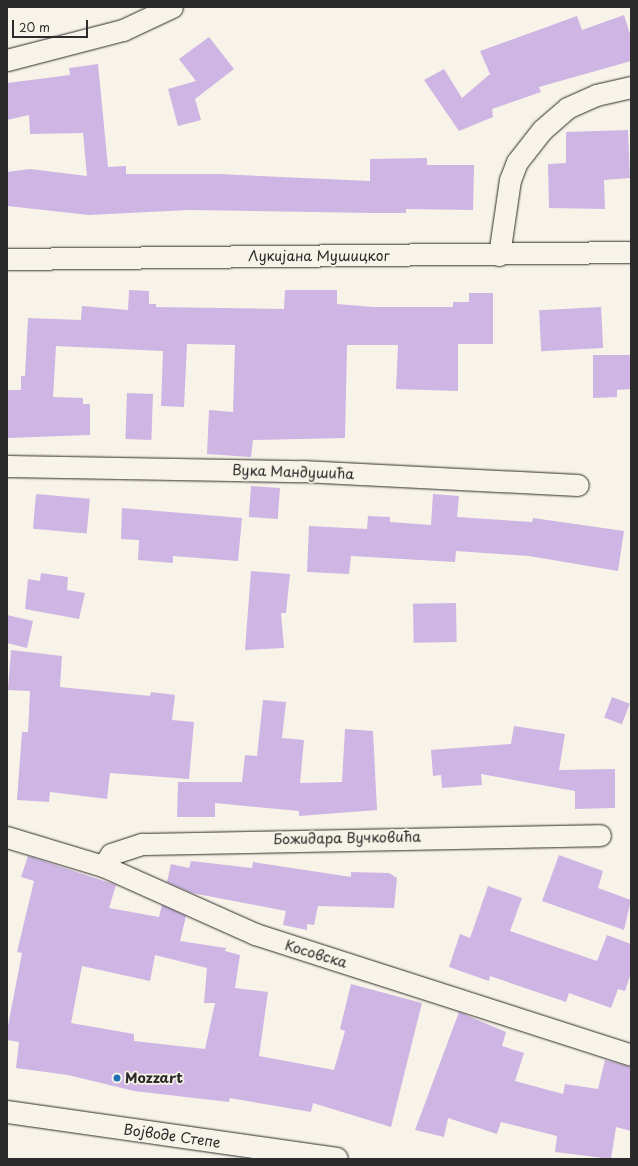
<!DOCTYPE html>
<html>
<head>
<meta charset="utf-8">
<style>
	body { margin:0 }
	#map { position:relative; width:638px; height:1166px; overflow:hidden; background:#f7f3e8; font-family:"Playpen Sans",sans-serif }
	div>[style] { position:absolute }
	.building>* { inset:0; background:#ceb5e4; transform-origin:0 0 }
	.roads { filter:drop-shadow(0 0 1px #2b2b2b) drop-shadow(0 0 1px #2b2b2b) }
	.street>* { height:21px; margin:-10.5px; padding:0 10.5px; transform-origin:10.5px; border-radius:10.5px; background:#f7f3e8 }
	.secondary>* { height:22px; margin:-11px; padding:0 11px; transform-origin:11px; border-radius:11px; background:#f7f3e8 }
	.dots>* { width:11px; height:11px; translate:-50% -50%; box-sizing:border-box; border:2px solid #f7f3e8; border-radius:50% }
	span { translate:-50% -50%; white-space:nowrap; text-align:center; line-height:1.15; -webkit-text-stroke:3.5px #f7f3e8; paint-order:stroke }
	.street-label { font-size:14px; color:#2b2b2b }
	.poi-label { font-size:14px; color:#2b2b2b; font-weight:700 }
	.left { translate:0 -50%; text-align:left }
	.frame { position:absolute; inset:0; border:8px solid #2b2b2b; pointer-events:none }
	.scale { position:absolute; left:12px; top:20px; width:76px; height:18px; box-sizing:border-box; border:2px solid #2b2b2b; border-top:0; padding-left:5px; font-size:12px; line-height:14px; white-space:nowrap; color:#2b2b2b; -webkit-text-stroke:3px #f7f3e8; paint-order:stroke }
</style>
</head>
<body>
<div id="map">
	<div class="building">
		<i style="clip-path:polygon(624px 15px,631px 37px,631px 61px,539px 87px,541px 92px,492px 109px,493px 117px,459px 131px,424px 80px,444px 69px,462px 98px,490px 74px,480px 51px,577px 16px,582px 30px)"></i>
		<i style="clip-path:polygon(209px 37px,234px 69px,195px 99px,201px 120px,178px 126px,168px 89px,196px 81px,179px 59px)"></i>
		<i style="clip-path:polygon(98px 64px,108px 167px,126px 166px,126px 174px,218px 174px,370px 181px,370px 159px,427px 158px,427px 165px,474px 165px,473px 210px,406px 209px,406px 213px,371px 213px,189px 210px,89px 215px,7px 206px,7px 172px,30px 169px,87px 176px,83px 133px,30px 134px,29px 115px,7px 120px,7px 83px,70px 75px,69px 68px)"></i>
		<i style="clip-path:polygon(628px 130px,630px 178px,604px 180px,605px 209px,549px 208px,548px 164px,566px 163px,566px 132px)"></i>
		<i style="clip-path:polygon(129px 290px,149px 291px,149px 304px,156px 304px,156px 307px,284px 309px,285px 290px,337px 290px,337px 304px,373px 307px,453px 307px,453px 302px,469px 302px,469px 293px,493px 293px,493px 344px,458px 344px,458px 391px,396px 389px,398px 345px,347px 345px,345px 438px,253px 440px,251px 457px,207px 454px,209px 410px,233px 412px,235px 345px,187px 344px,184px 407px,161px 406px,163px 351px,56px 346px,53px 397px,83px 398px,83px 404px,90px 404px,90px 435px,7px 438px,7px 390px,21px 390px,21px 376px,25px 376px,28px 318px,81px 320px,82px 306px,128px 310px)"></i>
		<i style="left:601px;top:307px;width:41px;height:62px;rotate:87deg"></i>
		<i style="clip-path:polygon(593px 355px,631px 355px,631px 389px,617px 390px,617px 397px,593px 398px)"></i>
		<i style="left:127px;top:393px;width:26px;height:46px;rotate:2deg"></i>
		<i style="left:251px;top:486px;width:29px;height:31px;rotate:4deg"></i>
		<i style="left:36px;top:494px;width:54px;height:35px;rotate:5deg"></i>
		<i style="clip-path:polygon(433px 494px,459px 496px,457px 517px,532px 522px,533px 518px,624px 531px,618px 571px,529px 556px,456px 551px,455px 562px,351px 556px,349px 574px,307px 572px,309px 526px,367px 529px,368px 516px,390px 517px,390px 522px,431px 525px)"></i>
		<i style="clip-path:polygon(122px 508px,242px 518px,238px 561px,173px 556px,173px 563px,138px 560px,139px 540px,121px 539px)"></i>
		<i style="clip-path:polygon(251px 571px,290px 574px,286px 613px,281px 613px,284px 648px,245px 650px)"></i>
		<i style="clip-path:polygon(41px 573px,68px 577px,67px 590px,85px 593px,79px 619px,25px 609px,28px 579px,40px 581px)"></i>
		<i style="left:456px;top:603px;width:39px;height:43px;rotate:89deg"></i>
		<i style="clip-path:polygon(7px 615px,33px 621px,27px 648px,7px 643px)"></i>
		<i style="clip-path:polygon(11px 650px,62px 656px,60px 687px,150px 696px,151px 692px,175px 695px,172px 720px,194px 722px,189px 779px,110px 773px,107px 799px,50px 792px,49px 802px,17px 800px,22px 732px,28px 732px,30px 691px,8px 690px)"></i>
		<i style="left:612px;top:697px;width:19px;height:22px;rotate:21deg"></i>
		<i style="clip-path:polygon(263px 700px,286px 702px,282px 738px,304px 740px,300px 783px,342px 782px,345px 729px,373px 731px,377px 810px,299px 816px,299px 811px,215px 803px,215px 817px,177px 817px,178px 782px,242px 782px,245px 755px,257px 756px)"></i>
		<i style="clip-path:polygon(514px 726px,565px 734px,559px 770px,615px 769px,615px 808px,575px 809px,575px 791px,481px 774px,482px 785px,442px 788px,441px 775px,433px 776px,431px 750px,511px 744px)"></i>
		<i style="clip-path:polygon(559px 855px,603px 871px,598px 888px,631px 900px,624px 930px,542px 901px)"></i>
		<i style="clip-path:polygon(evenodd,28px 856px,116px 885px,109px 908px,159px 917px,162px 905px,186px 916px,180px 941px,226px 948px,225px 951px,240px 955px,235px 988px,268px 992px,259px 1056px,334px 1070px,345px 1031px,340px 1029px,351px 984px,422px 1003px,391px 1127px,313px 1103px,311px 1112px,230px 1098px,229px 1102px,134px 1091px,68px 1075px,16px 1068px,19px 1042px,7px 1040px,7px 1031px,22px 953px,17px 952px,34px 881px,21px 877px,28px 856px,155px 955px,207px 968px,204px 1003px,215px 1003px,205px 1049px,134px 1041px,134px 1034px,71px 1023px,82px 966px,150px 981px,155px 955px)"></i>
		<i style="clip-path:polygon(191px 861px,252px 868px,253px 862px,351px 877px,351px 872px,389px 873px,397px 878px,394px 908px,318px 906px,314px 925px,307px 924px,307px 930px,283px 925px,286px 911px,192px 893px,167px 882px,171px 864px,189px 868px)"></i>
		<i style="clip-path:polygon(488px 886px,522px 898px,510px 931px,597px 961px,607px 935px,631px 944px,631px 973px,625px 991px,618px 989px,611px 1008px,569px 993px,566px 1002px,490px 976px,489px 981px,449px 967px,460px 934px,470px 938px)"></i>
		<i style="clip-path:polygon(459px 1012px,506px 1032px,502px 1046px,524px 1053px,515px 1081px,563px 1094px,565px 1084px,598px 1089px,605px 1060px,631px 1067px,631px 1131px,616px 1127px,611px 1159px,555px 1152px,557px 1136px,501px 1122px,497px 1134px,448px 1118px,444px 1137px,415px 1130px)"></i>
	</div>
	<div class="roads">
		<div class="street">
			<i style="left:7px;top:60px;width:120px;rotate:-14.5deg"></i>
			<i style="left:123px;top:30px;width:54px;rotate:-25.1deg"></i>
			<i style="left:499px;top:255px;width:76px;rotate:-81.7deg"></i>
			<i style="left:510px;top:180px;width:19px;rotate:-69deg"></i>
			<i style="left:517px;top:162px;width:41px;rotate:-52deg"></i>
			<i style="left:542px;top:130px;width:33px;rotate:-41deg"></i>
			<i style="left:567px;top:108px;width:32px;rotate:-24deg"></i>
			<i style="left:596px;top:95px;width:36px;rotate:-13deg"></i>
			<i style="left:7px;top:259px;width:624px;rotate:-0.64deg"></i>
			<i style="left:7px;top:466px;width:295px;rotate:1deg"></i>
			<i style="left:302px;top:471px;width:276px;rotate:2.9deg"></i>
			<i style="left:7px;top:837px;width:100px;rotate:16.8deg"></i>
			<i style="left:103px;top:866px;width:167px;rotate:24.1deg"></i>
			<i style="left:255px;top:934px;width:395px;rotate:17.8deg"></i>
			<i style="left:103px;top:866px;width:14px;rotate:-56deg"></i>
			<i style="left:111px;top:854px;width:33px;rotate:-18deg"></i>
			<i style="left:142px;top:844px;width:458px;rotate:-1.1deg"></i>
		</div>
		<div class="secondary">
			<i style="left:7px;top:1112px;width:333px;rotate:8.1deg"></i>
		</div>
	</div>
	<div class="dots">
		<i style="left:117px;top:1078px;background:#1f6fb2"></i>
	</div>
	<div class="street-label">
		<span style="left:319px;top:256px">Лукијана Мушицког</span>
		<span style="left:293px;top:472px;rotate:2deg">Вука Мандушића</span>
		<span style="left:347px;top:838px;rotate:-1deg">Божидара Вучковића</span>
		<span style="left:316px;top:954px;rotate:17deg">Косовска</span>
		<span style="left:172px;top:1136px;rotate:8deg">Војводе Степе</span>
	</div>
	<div class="poi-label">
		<span class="left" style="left:125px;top:1078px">Mozzart</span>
	</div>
	<div class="frame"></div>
	<div class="scale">20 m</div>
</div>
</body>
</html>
